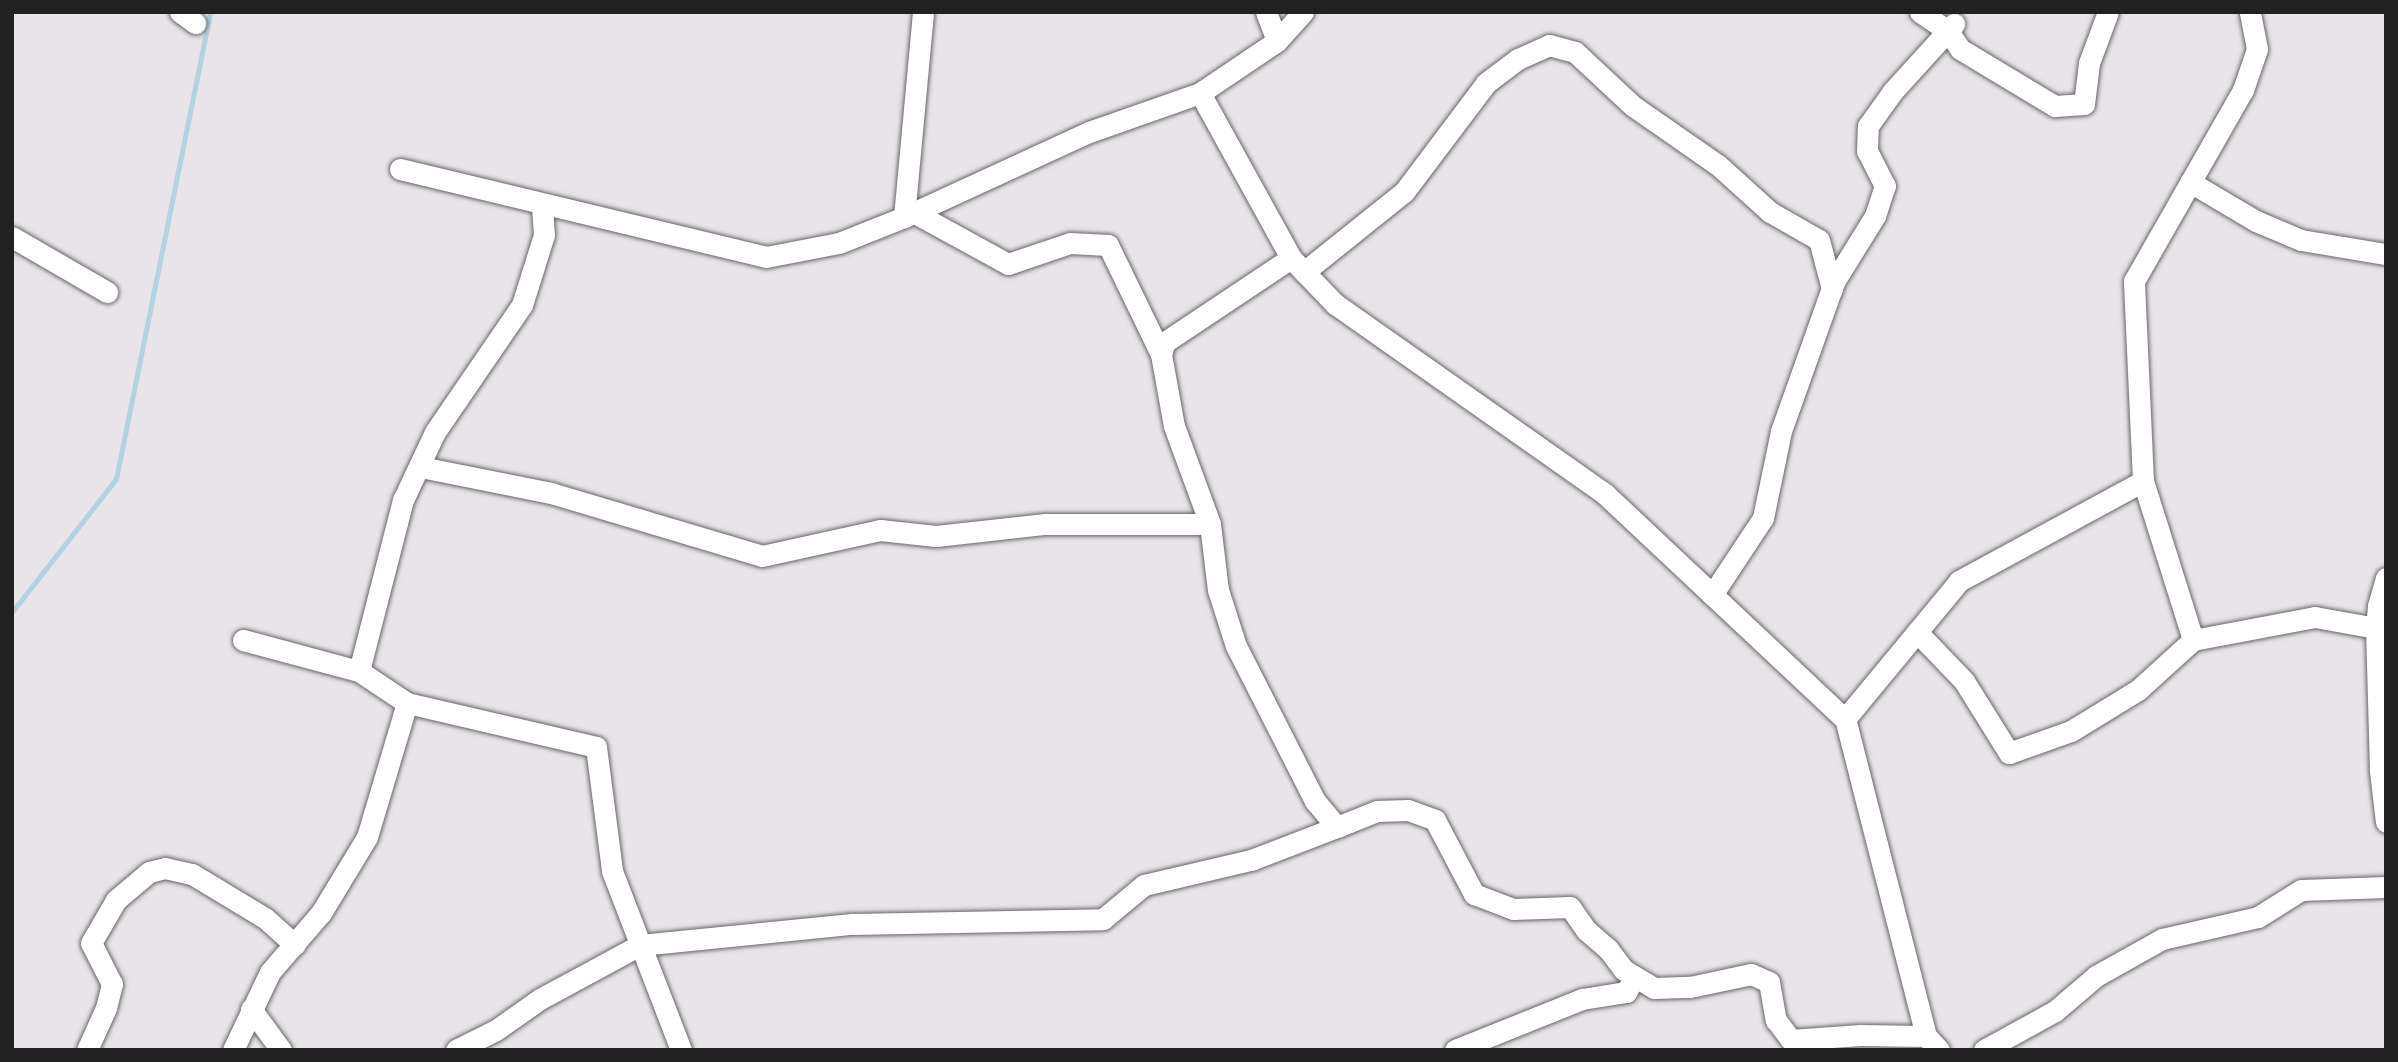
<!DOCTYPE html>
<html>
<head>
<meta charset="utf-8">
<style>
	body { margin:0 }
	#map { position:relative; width:2398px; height:1062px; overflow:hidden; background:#e8e4e8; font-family:"Fira Sans",sans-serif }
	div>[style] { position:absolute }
	.stream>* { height:5px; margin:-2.5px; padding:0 2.5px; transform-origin:2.5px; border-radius:2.5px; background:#b1d3e3 }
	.roads { filter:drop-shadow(0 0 2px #686568) drop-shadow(0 0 2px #686568) }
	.minor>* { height:21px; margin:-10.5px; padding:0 10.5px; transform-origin:10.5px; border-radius:10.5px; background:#fff }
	span { translate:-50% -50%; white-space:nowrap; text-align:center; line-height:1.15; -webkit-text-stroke:6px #fff; paint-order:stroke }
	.frame { position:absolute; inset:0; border:14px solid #222122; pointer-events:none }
</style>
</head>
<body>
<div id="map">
	<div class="stream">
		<i style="left:12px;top:612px;width:169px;rotate:-52deg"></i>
		<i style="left:116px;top:479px;width:476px;rotate:-78.6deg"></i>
	</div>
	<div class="roads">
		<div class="minor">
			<i style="left:180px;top:12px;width:19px;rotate:36deg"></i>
			<i style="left:1266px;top:12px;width:31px;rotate:69deg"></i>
			<i style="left:1920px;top:12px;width:34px;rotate:34deg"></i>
			<i style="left:1948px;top:31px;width:22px;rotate:56deg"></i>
			<i style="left:1960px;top:49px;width:111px;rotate:31deg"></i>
			<i style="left:2055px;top:106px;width:29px;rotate:-4deg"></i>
			<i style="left:2084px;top:104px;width:41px;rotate:-83deg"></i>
			<i style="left:2089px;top:63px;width:54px;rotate:-69.6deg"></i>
			<i style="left:1200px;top:93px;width:188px;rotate:61.1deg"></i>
			<i style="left:1291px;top:258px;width:64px;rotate:46.3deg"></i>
			<i style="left:1335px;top:304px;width:330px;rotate:35.1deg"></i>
			<i style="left:1605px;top:494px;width:329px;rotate:43.2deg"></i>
			<i style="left:400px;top:169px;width:376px;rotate:13.5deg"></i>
			<i style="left:766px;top:257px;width:74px;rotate:-10.9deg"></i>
			<i style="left:839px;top:243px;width:70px;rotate:-21.8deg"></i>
			<i style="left:904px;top:217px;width:204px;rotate:-24.7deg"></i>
			<i style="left:1089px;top:132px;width:118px;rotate:-19.4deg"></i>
			<i style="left:1200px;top:93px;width:93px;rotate:-34deg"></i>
			<i style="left:1277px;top:41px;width:39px;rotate:-48deg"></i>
			<i style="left:2190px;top:182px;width:77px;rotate:30.6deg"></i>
			<i style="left:2256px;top:221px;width:49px;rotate:22.9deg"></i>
			<i style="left:2301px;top:240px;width:86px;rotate:9.4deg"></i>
			<i style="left:913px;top:212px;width:108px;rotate:28.7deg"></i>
			<i style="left:1008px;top:264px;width:65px;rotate:-18.7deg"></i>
			<i style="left:1070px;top:243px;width:38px;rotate:3deg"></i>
			<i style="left:1108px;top:245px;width:121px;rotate:64.1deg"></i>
			<i style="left:904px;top:217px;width:206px;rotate:-84.7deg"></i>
			<i style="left:12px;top:237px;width:110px;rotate:30.1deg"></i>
			<i style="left:1291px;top:258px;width:151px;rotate:146.3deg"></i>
			<i style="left:1165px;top:342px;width:13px;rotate:108deg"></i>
			<i style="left:1161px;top:354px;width:73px;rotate:79.8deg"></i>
			<i style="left:1174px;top:426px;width:104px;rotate:69.8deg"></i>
			<i style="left:1210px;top:524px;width:66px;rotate:83.1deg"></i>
			<i style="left:1218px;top:590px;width:59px;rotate:72.2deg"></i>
			<i style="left:1236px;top:646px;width:174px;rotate:63deg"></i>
			<i style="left:1315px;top:801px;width:34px;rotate:50deg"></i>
			<i style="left:1337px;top:827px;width:43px;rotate:-21.8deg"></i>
			<i style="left:1377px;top:811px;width:31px;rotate:-2deg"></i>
			<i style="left:1408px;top:810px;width:29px;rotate:20deg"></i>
			<i style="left:1435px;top:820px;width:84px;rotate:62.2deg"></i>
			<i style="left:1474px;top:894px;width:42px;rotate:21deg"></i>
			<i style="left:1513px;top:909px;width:57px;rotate:-2deg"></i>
			<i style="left:1570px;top:907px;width:28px;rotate:55deg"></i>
			<i style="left:1586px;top:930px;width:29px;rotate:41deg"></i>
			<i style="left:1608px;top:949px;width:26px;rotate:53deg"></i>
			<i style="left:1624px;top:970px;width:35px;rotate:31deg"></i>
			<i style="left:1654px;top:988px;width:36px;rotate:-2deg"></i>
			<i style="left:1690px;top:987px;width:62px;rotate:-12deg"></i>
			<i style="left:1751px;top:974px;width:20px;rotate:24deg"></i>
			<i style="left:1769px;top:982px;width:39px;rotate:80deg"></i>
			<i style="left:1776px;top:1020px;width:25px;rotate:53deg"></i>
			<i style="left:1791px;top:1040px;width:69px;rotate:-4.1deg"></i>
			<i style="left:1860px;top:1035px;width:66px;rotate:0.9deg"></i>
			<i style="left:1926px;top:1036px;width:19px;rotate:47deg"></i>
			<i style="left:1304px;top:272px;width:128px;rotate:-38.7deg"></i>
			<i style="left:1404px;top:192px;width:136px;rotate:-53deg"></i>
			<i style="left:1486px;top:83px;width:40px;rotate:-37deg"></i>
			<i style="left:1518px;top:59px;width:34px;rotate:-24deg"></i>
			<i style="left:1549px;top:45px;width:27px;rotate:15deg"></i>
			<i style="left:1575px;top:52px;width:79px;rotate:43deg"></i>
			<i style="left:1633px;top:106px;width:103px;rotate:34.8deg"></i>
			<i style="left:1718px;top:165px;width:70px;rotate:42.1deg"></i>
			<i style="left:1770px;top:212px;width:56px;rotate:29.7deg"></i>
			<i style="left:1819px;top:240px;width:51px;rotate:75.1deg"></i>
			<i style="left:421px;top:467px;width:133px;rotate:11.3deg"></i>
			<i style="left:551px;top:493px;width:220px;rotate:16.6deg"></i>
			<i style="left:762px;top:556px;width:121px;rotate:-12.4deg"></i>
			<i style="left:880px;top:530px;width:56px;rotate:6.1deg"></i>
			<i style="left:936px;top:536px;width:110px;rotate:-6.3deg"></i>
			<i style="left:1045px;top:524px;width:165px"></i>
			<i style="left:2143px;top:481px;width:167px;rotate:72.5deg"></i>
			<i style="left:2386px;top:578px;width:29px;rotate:106deg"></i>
			<i style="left:2378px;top:606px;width:22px;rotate:95deg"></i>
			<i style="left:2376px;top:628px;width:143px;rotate:88.4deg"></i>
			<i style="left:2380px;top:771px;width:51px;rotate:83.3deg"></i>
			<i style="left:1712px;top:595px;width:92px;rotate:-56.5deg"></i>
			<i style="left:1763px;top:518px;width:89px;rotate:-78.3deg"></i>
			<i style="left:1781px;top:431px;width:158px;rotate:-70.4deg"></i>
			<i style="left:1834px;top:282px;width:78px;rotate:-58.2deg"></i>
			<i style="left:1875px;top:216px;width:32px;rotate:-72deg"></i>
			<i style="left:1885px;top:186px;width:39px;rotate:-117deg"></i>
			<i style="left:1867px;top:151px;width:25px;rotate:-88deg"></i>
			<i style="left:1868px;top:126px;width:43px;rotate:-54.5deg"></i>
			<i style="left:1893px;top:91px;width:91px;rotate:-47.7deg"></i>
			<i style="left:1917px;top:632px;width:68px;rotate:46.2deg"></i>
			<i style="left:1964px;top:681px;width:85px;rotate:58deg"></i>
			<i style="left:2009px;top:753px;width:66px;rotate:-19.5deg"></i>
			<i style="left:2071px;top:731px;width:79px;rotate:-31.5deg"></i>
			<i style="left:2138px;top:690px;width:74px;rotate:-42.3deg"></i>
			<i style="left:2193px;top:640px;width:124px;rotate:-10.7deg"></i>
			<i style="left:2315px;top:617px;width:62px;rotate:10.2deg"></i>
			<i style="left:243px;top:640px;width:120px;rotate:15deg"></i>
			<i style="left:359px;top:671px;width:58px;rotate:33.7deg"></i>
			<i style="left:407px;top:703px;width:194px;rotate:13.1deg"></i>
			<i style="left:596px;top:747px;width:125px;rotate:82.6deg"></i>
			<i style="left:612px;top:871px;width:192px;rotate:68.9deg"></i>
			<i style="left:359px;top:671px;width:177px;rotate:-75.6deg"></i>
			<i style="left:403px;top:500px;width:75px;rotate:-64.8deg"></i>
			<i style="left:435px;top:432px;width:154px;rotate:-55.6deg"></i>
			<i style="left:522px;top:305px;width:73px;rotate:-72.6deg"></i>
			<i style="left:544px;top:235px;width:31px;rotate:-94deg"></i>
			<i style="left:251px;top:1009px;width:51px;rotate:53.8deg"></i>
			<i style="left:1926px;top:1036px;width:327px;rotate:-104.3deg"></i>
			<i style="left:1845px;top:719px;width:179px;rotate:-50.4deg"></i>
			<i style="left:1959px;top:581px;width:209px;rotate:-28.5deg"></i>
			<i style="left:2143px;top:481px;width:200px;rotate:-92.6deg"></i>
			<i style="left:2134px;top:281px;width:220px;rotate:-60.3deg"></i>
			<i style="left:2243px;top:90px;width:43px;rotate:-71.1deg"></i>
			<i style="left:2257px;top:49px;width:38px;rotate:-101deg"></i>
			<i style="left:87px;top:1050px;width:46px;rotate:-65.7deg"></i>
			<i style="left:106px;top:1008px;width:25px;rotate:-76deg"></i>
			<i style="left:112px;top:984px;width:46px;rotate:-117.1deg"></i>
			<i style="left:91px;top:943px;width:50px;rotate:-59.8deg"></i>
			<i style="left:116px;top:900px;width:43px;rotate:-40.3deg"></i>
			<i style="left:149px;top:872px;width:16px;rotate:-14deg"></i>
			<i style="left:165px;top:868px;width:28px;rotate:13deg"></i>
			<i style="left:192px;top:874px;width:85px;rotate:31.1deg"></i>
			<i style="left:265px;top:918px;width:40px;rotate:42deg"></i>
			<i style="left:233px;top:1050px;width:86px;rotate:-64.6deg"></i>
			<i style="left:270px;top:972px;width:78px;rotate:-49.2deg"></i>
			<i style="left:321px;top:913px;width:89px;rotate:-58.8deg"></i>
			<i style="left:367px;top:837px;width:140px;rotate:-73.4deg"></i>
			<i style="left:456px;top:1050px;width:45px;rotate:-26.6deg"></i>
			<i style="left:496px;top:1030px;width:54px;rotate:-35.2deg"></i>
			<i style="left:540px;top:999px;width:114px;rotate:-28.4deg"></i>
			<i style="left:640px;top:945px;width:213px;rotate:-5.7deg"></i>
			<i style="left:852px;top:924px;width:251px;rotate:-1.1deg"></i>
			<i style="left:1103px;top:919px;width:53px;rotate:-39.7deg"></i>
			<i style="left:1144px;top:885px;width:110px;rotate:-13.2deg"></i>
			<i style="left:1251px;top:860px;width:92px;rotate:-21deg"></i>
			<i style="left:1455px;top:1050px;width:137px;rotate:-21.9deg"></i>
			<i style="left:1582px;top:999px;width:45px;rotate:-9deg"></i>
			<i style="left:1626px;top:992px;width:16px;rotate:-60deg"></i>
			<i style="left:1984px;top:1050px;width:81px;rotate:-28.8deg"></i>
			<i style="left:2055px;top:1011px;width:54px;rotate:-40.5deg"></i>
			<i style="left:2096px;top:976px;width:76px;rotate:-29.3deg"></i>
			<i style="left:2162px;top:939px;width:98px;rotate:-12.9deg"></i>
			<i style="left:2258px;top:917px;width:51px;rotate:-32.1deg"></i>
			<i style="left:2301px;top:890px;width:85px;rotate:-2deg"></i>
		</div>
	</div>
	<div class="frame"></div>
</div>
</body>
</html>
